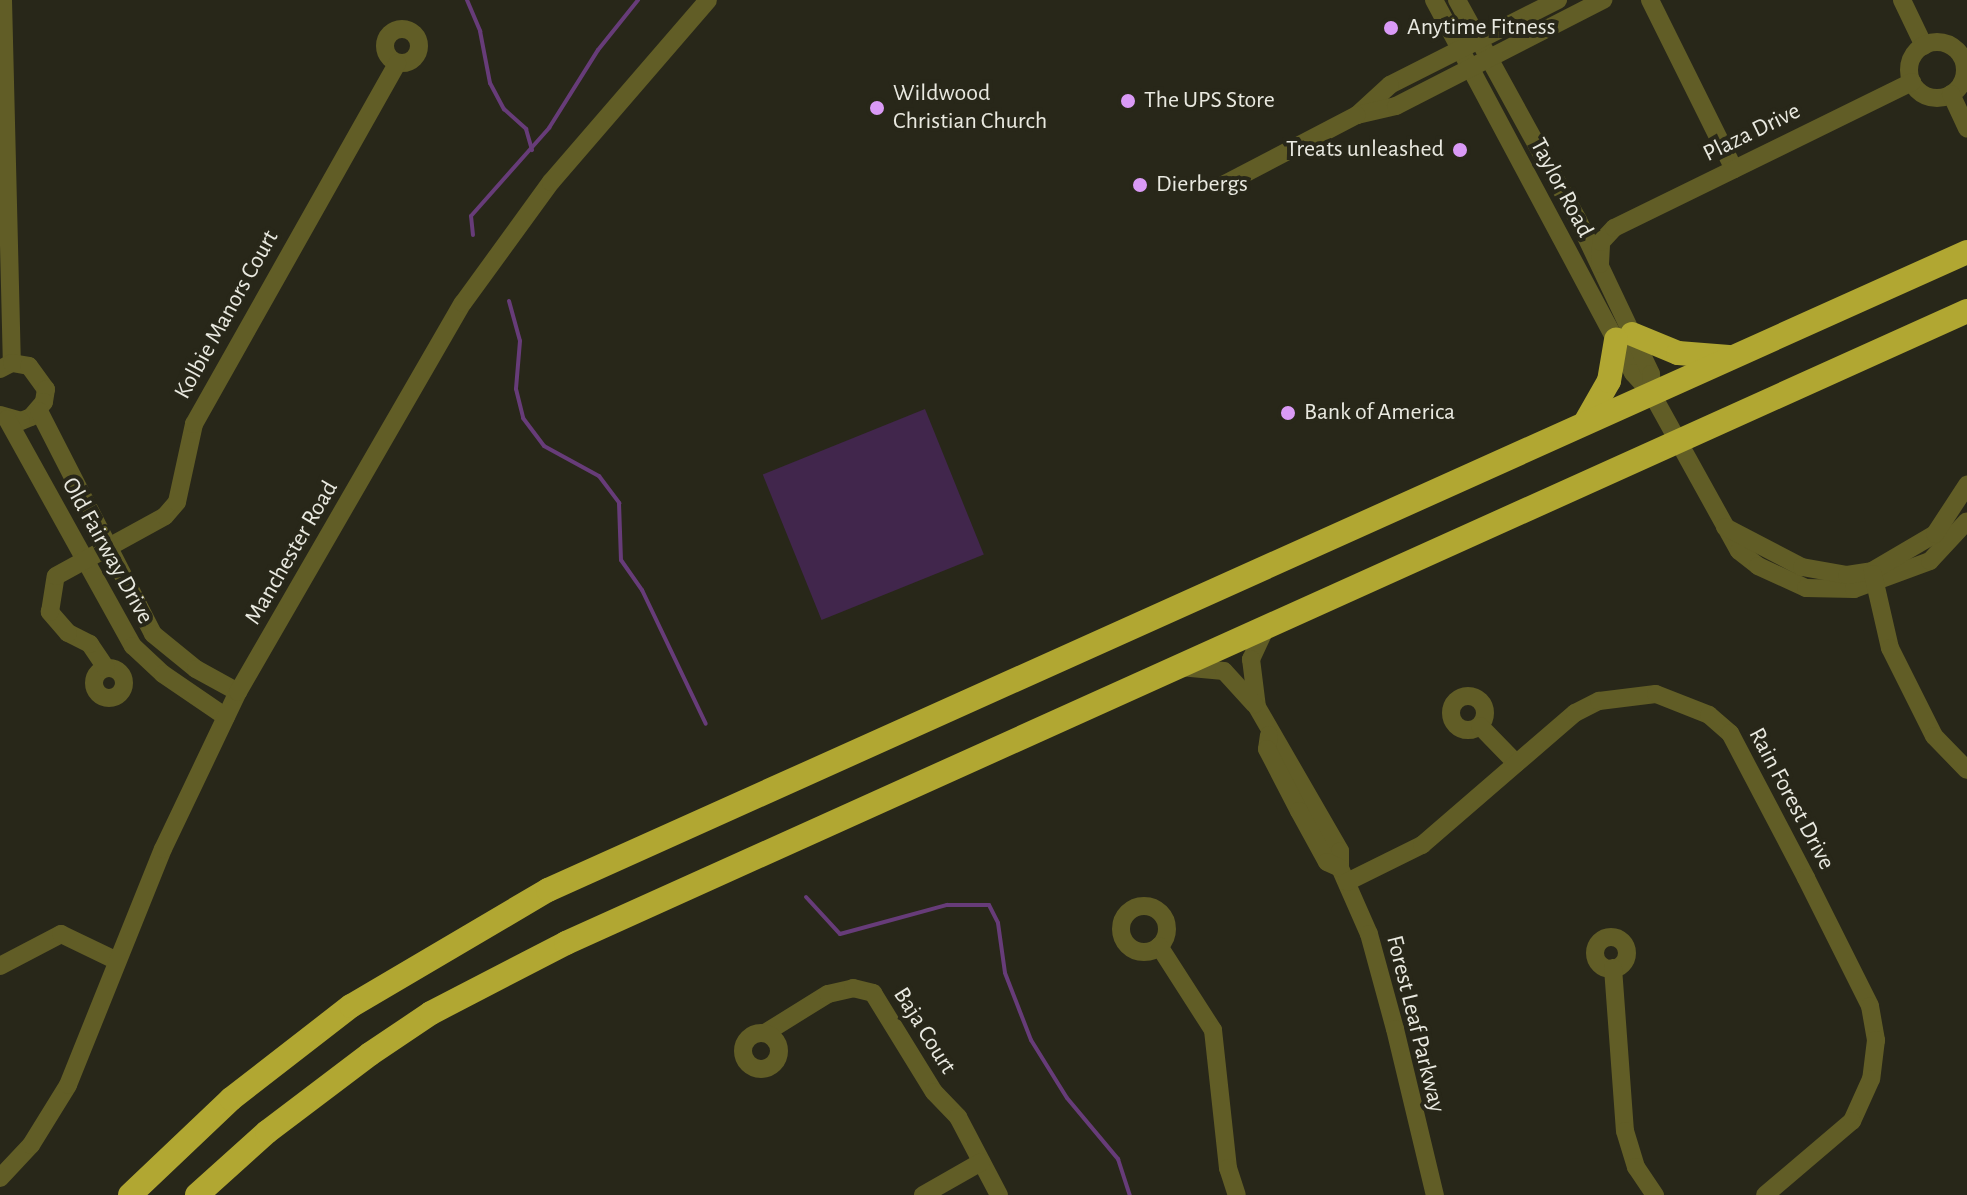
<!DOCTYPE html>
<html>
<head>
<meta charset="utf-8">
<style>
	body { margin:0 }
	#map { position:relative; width:1967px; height:1195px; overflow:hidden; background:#282719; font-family:"Alegreya Sans",sans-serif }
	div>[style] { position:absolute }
	.green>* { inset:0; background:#41264c; transform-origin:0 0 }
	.stream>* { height:4px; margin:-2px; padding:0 2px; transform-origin:2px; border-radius:2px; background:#673c79 }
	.minor>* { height:18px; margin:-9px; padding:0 9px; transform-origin:9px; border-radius:9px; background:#615d26 }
	.minor>.ring { margin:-9px; padding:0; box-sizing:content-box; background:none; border:18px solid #615d26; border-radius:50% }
	.highway>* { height:24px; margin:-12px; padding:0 12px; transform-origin:12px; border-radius:12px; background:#b1a732 }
	.dots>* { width:22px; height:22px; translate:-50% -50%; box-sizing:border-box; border:4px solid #282719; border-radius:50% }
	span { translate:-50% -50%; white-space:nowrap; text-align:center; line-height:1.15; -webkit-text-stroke:8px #282719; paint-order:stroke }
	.poi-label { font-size:24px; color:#e9e9e0 }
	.left { translate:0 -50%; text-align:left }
	.right { translate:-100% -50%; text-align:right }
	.street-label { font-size:24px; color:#e9e9e0 }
</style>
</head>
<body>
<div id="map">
	<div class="green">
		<i style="left:925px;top:409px;width:157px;height:175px;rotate:68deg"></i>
	</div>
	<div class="stream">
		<i style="left:467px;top:0;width:34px;rotate:67deg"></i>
		<i style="left:480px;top:31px;width:53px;rotate:79.1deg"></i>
		<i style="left:490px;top:83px;width:30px;rotate:62deg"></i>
		<i style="left:504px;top:109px;width:30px;rotate:42deg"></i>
		<i style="left:526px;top:129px;width:22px;rotate:74deg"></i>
		<i style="left:473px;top:235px;width:19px;rotate:-96deg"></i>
		<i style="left:471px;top:216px;width:118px;rotate:-48.4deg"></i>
		<i style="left:549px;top:128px;width:92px;rotate:-57.9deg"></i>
		<i style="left:598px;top:50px;width:64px;rotate:-51.3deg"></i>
		<i style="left:509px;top:301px;width:41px;rotate:74.6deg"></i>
		<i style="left:520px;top:341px;width:48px;rotate:94.8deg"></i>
		<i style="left:516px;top:389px;width:30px;rotate:76deg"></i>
		<i style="left:523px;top:418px;width:35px;rotate:53deg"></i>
		<i style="left:544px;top:446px;width:63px;rotate:28.6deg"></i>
		<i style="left:599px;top:476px;width:34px;rotate:53deg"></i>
		<i style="left:619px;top:503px;width:57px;rotate:88deg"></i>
		<i style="left:621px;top:560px;width:37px;rotate:55deg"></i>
		<i style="left:642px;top:590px;width:148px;rotate:64.5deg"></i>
		<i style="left:806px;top:897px;width:50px;rotate:47.4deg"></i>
		<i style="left:840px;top:934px;width:111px;rotate:-15.2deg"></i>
		<i style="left:947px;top:905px;width:42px"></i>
		<i style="left:989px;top:905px;width:20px;rotate:63deg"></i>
		<i style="left:998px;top:923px;width:50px;rotate:82deg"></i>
		<i style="left:1005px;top:973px;width:72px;rotate:68.8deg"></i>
		<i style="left:1031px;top:1040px;width:68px;rotate:58.2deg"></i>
		<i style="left:1067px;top:1098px;width:80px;rotate:50.1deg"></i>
		<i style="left:1118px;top:1159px;width:38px;rotate:72deg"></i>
	</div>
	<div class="minor">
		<i style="left:3px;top:0;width:363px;rotate:88.6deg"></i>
		<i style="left:1434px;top:0;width:423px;rotate:61.9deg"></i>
		<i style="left:1633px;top:373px;width:28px;rotate:48deg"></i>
		<i style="left:1652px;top:394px;width:179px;rotate:61deg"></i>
		<i style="left:1739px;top:551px;width:24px;rotate:38deg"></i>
		<i style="left:1758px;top:566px;width:53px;rotate:24.6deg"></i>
		<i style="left:1806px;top:588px;width:48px;rotate:1.2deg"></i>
		<i style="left:1854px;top:589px;width:81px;rotate:-20.2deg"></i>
		<i style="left:1930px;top:561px;width:54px;rotate:-47.2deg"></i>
		<i style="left:1457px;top:0;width:251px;rotate:61.2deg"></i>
		<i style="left:1578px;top:220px;width:170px;rotate:64.6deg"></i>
		<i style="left:1651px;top:374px;width:20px;rotate:87deg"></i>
		<i style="left:1558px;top:0;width:188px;rotate:153.2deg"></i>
		<i style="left:1390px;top:85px;width:45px;rotate:137.7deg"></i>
		<i style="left:1357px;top:115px;width:40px;rotate:-13deg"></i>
		<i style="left:1396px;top:106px;width:233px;rotate:-27.1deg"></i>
		<i style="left:1650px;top:0;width:189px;rotate:63.6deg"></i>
		<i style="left:1902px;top:0;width:51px;rotate:64.4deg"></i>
		<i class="ring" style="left:385px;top:29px;width:16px;height:16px"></i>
		<i class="ring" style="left:1909px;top:42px;width:38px;height:38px"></i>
		<i style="left:1951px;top:94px;width:38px;rotate:65deg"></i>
		<i style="left:1221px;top:186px;width:153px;rotate:-27.6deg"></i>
		<i style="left:1600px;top:264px;width:22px;rotate:-87deg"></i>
		<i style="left:1601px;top:242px;width:19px;rotate:-47deg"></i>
		<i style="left:1614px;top:228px;width:332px;rotate:-26.1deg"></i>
		<i style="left:0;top:369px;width:13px;rotate:-27deg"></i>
		<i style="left:12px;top:363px;width:17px;rotate:10deg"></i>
		<i style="left:29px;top:366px;width:29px;rotate:54deg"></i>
		<i style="left:46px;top:389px;width:13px;rotate:99deg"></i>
		<i style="left:44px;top:402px;width:20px;rotate:131deg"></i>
		<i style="left:31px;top:417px;width:11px;rotate:158deg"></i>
		<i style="left:21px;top:421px;width:22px;rotate:-164deg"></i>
		<i style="left:39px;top:411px;width:250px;rotate:62.9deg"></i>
		<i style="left:153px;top:634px;width:55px;rotate:39.1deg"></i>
		<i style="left:196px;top:669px;width:48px;rotate:28.7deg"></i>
		<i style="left:7px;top:419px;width:260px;rotate:61deg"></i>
		<i style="left:133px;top:646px;width:41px;rotate:43deg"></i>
		<i style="left:163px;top:674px;width:76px;rotate:34.3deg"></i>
		<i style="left:1725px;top:527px;width:87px;rotate:27.5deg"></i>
		<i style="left:1802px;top:567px;width:46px;rotate:10.1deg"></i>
		<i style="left:1847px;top:575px;width:25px;rotate:-9deg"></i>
		<i style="left:1872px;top:571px;width:73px;rotate:-30.4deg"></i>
		<i style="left:1935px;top:534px;width:59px;rotate:-56.9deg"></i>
		<i style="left:1873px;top:574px;width:76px;rotate:77.1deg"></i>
		<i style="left:1890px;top:648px;width:98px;rotate:63.4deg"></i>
		<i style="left:1934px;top:736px;width:47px;rotate:45.9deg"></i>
		<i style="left:1267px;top:625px;width:38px;rotate:115deg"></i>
		<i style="left:1251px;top:659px;width:48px;rotate:82.9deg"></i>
		<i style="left:1257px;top:707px;width:166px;rotate:60deg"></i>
		<i style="left:1340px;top:851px;width:17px;rotate:90deg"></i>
		<i style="left:1340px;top:868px;width:72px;rotate:66.3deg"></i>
		<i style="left:1369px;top:934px;width:98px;rotate:74.7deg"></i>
		<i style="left:1395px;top:1029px;width:171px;rotate:76.5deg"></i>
		<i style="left:1180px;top:667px;width:44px;rotate:5.2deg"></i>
		<i style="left:1224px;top:671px;width:45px;rotate:47.7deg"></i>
		<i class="ring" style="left:94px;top:668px;width:12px;height:12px"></i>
		<i style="left:106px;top:668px;width:29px;rotate:-124deg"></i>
		<i style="left:90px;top:644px;width:25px;rotate:-153deg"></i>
		<i style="left:68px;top:633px;width:28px;rotate:-131deg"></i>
		<i style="left:50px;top:612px;width:36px;rotate:-81deg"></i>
		<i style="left:56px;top:576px;width:124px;rotate:-28.8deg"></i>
		<i style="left:165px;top:516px;width:18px;rotate:-49deg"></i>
		<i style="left:177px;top:502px;width:80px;rotate:-77.7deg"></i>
		<i style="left:194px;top:424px;width:414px;rotate:-60.6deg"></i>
		<i class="ring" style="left:1451px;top:696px;width:16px;height:16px"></i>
		<i style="left:1480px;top:726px;width:52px;rotate:45.8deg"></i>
		<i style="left:1269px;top:735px;width:14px;rotate:98deg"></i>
		<i style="left:1267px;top:749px;width:70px;rotate:62.7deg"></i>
		<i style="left:1299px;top:811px;width:58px;rotate:61.2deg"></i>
		<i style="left:1327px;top:862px;width:14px;rotate:25deg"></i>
		<i style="left:1347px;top:882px;width:84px;rotate:-26.3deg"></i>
		<i style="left:1422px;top:845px;width:202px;rotate:-40.8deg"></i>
		<i style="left:1575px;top:713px;width:27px;rotate:-27deg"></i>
		<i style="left:1599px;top:701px;width:57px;rotate:-7deg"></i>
		<i style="left:1656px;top:694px;width:57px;rotate:21.6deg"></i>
		<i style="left:1709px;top:715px;width:28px;rotate:41deg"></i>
		<i style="left:1730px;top:733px;width:164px;rotate:62.3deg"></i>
		<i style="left:1806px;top:878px;width:143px;rotate:63.4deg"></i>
		<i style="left:1870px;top:1006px;width:35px;rotate:80deg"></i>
		<i style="left:1876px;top:1040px;width:39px;rotate:97deg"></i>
		<i style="left:1871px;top:1079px;width:46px;rotate:114.3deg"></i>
		<i style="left:1852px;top:1121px;width:114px;rotate:139.6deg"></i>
		<i class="ring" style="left:1121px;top:906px;width:28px;height:28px"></i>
		<i class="ring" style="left:1595px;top:937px;width:14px;height:14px"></i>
		<i style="left:1159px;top:946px;width:100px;rotate:57.3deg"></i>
		<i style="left:1213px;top:1030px;width:139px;rotate:83.8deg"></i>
		<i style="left:1228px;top:1168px;width:28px;rotate:72deg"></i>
		<i style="left:0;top:966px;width:69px;rotate:-27.7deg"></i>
		<i style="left:61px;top:934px;width:62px;rotate:25.7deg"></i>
		<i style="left:1613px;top:968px;width:163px;rotate:85.8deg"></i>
		<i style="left:1625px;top:1131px;width:38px;rotate:73deg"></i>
		<i style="left:1636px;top:1167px;width:34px;rotate:56deg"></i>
		<i style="left:765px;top:1033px;width:74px;rotate:-31.8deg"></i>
		<i style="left:828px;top:994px;width:26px;rotate:-13deg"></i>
		<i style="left:853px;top:988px;width:21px;rotate:14deg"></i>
		<i style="left:873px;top:993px;width:116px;rotate:58.4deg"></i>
		<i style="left:934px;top:1092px;width:35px;rotate:46deg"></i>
		<i style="left:958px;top:1117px;width:88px;rotate:62.3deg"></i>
		<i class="ring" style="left:743px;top:1033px;width:18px;height:18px"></i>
		<i style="left:0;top:1178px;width:45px;rotate:-46.8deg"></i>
		<i style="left:31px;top:1145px;width:70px;rotate:-58.3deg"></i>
		<i style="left:68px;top:1085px;width:254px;rotate:-68.1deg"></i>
		<i style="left:163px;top:849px;width:174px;rotate:-64.5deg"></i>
		<i style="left:238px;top:692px;width:449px;rotate:-60deg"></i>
		<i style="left:463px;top:303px;width:150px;rotate:-54deg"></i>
		<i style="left:551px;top:182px;width:240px;rotate:-49.2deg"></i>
		<i style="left:923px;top:1195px;width:67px;rotate:-29.6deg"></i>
	</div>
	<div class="highway">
		<i style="left:1632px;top:334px;width:50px;rotate:22.4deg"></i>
		<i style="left:1678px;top:353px;width:51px;rotate:4.5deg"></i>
		<i style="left:1585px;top:423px;width:48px;rotate:-60.3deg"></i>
		<i style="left:1609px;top:381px;width:42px;rotate:-80.3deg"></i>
		<i style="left:130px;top:1195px;width:139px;rotate:-43.5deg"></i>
		<i style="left:231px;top:1099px;width:152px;rotate:-37.8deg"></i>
		<i style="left:351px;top:1006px;width:229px;rotate:-30.5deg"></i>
		<i style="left:548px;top:890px;width:1556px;rotate:-24.21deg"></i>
		<i style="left:197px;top:1195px;width:94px;rotate:-42deg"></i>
		<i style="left:267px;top:1132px;width:129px;rotate:-37.1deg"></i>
		<i style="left:370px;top:1054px;width:73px;rotate:-33.9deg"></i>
		<i style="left:431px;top:1013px;width:152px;rotate:-27.4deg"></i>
		<i style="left:566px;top:943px;width:1537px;rotate:-24.28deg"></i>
	</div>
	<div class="dots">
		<i style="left:1391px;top:28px;background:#da9af6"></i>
		<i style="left:1128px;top:101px;background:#da9af6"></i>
		<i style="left:877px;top:108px;background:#da9af6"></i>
		<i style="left:1460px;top:150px;background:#da9af6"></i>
		<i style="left:1140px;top:185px;background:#da9af6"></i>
		<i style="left:1288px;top:413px;background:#da9af6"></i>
	</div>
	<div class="poi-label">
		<span class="left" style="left:1407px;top:28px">Anytime Fitness</span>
		<span class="left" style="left:893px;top:108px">Wildwood<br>Christian Church</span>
		<span class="left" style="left:1144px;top:101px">The UPS Store</span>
		<span class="right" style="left:1444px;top:150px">Treats unleashed</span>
		<span class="left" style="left:1156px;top:185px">Dierbergs</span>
		<span class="left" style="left:1304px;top:413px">Bank of America</span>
	</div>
	<div class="street-label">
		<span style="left:1752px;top:133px;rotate:-26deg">Plaza Drive</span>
		<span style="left:1561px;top:188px;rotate:62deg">Taylor Road</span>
		<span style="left:227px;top:315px;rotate:-61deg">Kolbie Manors Court</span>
		<span style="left:107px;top:551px;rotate:61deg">Old Fairway Drive</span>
		<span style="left:292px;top:553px;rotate:-60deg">Manchester Road</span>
		<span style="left:1791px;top:799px;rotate:62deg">Rain Forest Drive</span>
		<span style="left:1415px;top:1024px;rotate:76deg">Forest Leaf Parkway</span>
		<span style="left:924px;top:1031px;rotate:58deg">Baja Court</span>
	</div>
</div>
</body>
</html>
